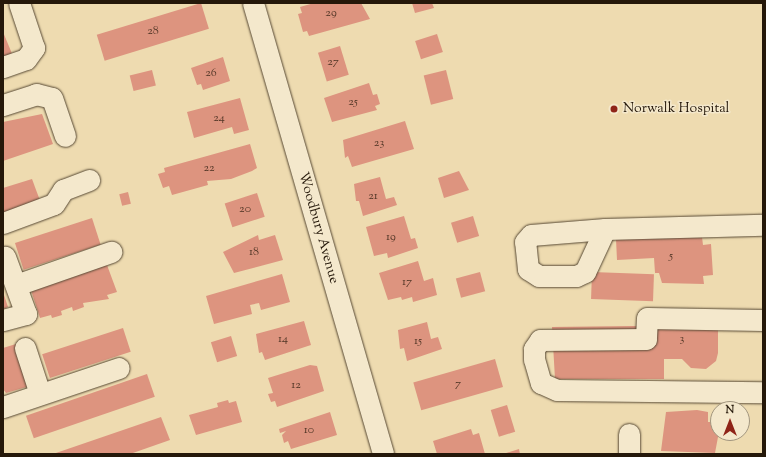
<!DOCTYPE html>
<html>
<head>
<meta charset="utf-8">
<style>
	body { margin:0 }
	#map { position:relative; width:766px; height:457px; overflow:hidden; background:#eedbb0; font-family:"Sorts Mill Goudy",serif }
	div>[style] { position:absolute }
	.building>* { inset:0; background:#dd947f; transform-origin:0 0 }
	.roads { filter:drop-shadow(0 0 1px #574934) drop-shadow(0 0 1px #574934) }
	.minor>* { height:21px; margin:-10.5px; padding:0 10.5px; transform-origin:10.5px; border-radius:10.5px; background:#f4e8cc }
	.dots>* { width:11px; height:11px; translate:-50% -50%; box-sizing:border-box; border:2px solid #f4e8cc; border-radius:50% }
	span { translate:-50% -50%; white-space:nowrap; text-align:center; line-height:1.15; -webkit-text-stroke:3px #f4e8cc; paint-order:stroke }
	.number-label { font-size:12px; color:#533727 }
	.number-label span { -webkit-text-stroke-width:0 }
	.poi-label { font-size:14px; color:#25180a }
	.left { translate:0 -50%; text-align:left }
	.street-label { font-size:14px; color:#25180a }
	.frame { position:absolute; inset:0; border:4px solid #25180a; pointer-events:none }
	.north { position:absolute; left:710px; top:401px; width:40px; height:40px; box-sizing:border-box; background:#f4e8cc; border:1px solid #a1957e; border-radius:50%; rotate:0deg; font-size:11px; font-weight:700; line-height:16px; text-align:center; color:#25180a }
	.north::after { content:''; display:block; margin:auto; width:14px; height:18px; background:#8f2418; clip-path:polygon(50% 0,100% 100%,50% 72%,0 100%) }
</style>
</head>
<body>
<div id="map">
	<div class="building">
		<i style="left:201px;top:3px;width:27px;height:109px;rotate:73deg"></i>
		<i style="clip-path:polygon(314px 3px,361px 3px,370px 19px,309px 36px,307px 31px,303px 32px,298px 14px,302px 13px,300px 7px)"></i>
		<i style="clip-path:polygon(412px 3px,432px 3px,434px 8px,415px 13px)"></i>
		<i style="clip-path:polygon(3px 32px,13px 56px,3px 60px)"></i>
		<i style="left:437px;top:34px;width:19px;height:23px;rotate:72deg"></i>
		<i style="left:340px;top:46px;width:30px;height:23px;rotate:73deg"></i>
		<i style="clip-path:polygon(223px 57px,230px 81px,203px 90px,201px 84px,197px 85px,191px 68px)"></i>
		<i style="left:152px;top:70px;width:16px;height:23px;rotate:76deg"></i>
		<i style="left:446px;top:70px;width:30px;height:23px;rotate:76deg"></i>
		<i style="clip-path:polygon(369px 83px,373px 95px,377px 94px,380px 104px,375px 106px,377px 110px,332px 122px,324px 98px)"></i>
		<i style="clip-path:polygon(240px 98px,249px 130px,234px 134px,232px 127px,194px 138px,187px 112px)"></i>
		<i style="clip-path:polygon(42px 114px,53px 144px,3px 161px,3px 122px)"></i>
		<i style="clip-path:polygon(405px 121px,414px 149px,352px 167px,348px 156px,345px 158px,343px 140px)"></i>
		<i style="clip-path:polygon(250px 144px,257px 168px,252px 171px,231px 179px,207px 181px,208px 185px,172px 195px,169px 186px,163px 188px,158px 174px,165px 172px,164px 168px)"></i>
		<i style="clip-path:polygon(459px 171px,469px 190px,444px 198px,438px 178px)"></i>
		<i style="clip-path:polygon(380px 177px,386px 199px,394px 197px,397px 205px,363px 216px,359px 201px,356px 201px,354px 184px)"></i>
		<i style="clip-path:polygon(32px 179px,42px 206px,3px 219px,3px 188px)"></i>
		<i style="left:128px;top:192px;width:12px;height:9px;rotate:76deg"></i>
		<i style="left:257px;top:193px;width:25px;height:34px;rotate:72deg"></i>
		<i style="clip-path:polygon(404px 216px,411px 239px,415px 238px,418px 248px,388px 258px,387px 253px,374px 256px,366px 227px)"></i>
		<i style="left:473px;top:216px;width:21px;height:23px;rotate:73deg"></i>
		<i style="left:92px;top:218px;width:28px;height:81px;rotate:72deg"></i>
		<i style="clip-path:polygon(663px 232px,663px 238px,702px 237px,703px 245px,711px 244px,713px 275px,703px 276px,704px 284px,662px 283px,659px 273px,655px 273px,654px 258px,617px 260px,616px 239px,647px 238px)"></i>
		<i style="clip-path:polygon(258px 235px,259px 240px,275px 235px,283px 260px,234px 273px,223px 252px)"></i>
		<i style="clip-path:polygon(418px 261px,424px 281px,433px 278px,437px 295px,413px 302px,412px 297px,402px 300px,401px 297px,388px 300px,379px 273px)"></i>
		<i style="clip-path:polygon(107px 265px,117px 292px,107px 295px,109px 299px,83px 303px,84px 307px,73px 311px,72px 307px,61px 311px,62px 315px,52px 318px,51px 315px,40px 318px,31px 290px)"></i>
		<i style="left:480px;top:272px;width:20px;height:25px;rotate:75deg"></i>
		<i style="left:592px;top:272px;width:62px;height:27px;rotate:2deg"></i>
		<i style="clip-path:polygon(282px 274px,290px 302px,261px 310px,259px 303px,250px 305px,252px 314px,214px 324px,206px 296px)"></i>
		<i style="clip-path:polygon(3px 292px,8px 307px,3px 309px)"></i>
		<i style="clip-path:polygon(304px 321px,311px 345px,265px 360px,262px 352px,259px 353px,256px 334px)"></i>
		<i style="clip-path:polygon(427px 322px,431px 339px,438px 337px,442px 349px,407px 361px,404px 348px,400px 349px,398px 330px)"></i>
		<i style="clip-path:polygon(718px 325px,718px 353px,716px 361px,706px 369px,691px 368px,682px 359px,664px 359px,664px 379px,555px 379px,552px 327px)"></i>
		<i style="left:123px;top:328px;width:25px;height:85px;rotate:72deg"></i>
		<i style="left:231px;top:336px;width:21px;height:21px;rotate:73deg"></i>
		<i style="clip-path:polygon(16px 344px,30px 386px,6px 393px,3px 389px,3px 348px)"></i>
		<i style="left:495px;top:359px;width:29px;height:85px;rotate:74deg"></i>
		<i style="clip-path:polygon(310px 365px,317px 366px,324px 391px,277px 407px,275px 401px,271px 402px,268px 394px,273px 393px,268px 378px)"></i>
		<i style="left:147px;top:374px;width:24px;height:128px;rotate:71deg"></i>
		<i style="clip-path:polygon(228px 400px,229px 403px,236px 401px,242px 422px,196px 435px,189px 415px,218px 407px,217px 403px)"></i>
		<i style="left:507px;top:405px;width:28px;height:17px;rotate:73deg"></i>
		<i style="clip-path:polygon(697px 410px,708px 412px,708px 422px,718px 422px,722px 437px,718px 437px,715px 453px,661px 451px,666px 412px)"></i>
		<i style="clip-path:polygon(330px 412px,337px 435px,291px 449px,288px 441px,284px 443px,282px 435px,286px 431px,280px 433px,279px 429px)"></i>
		<i style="clip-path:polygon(161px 417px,170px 440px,130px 454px,53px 454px)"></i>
		<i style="clip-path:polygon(471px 429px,473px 435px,479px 433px,485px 454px,437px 454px,433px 441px)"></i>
		<i style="clip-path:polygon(519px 449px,520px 454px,503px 454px)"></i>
	</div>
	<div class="roads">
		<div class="minor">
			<i style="left:253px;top:3px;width:469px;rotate:73.9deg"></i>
			<i style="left:3px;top:67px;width:24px;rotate:-19deg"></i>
			<i style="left:26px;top:59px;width:14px;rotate:-54deg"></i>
			<i style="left:34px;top:48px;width:47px;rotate:-108.4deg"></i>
			<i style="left:3px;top:105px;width:35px;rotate:-18deg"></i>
			<i style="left:36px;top:94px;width:16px;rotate:14deg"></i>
			<i style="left:52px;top:98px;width:40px;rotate:71.1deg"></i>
			<i style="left:3px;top:223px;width:54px;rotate:-20.4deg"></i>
			<i style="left:54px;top:204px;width:17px;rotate:-57deg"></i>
			<i style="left:63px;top:190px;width:28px;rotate:-21deg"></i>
			<i style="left:605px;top:229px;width:47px;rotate:114.9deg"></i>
			<i style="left:585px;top:272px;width:10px;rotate:156deg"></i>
			<i style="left:576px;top:276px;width:37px;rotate:180deg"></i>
			<i style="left:539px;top:276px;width:13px;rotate:-148deg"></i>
			<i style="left:528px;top:269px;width:27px;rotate:-96deg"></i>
			<i style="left:525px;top:242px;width:9px;rotate:-49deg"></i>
			<i style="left:531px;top:235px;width:74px;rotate:-4.6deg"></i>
			<i style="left:605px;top:229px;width:158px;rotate:-1.5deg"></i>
			<i style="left:16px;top:285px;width:101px;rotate:-19.2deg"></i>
			<i style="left:3px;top:320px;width:24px;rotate:-15deg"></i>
			<i style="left:26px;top:314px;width:61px;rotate:-110.2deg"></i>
			<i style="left:763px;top:320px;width:116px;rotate:-179deg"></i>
			<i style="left:647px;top:318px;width:21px;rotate:93deg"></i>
			<i style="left:646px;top:339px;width:106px;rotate:179.5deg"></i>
			<i style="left:540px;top:340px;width:11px;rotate:124deg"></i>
			<i style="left:534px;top:349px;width:10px;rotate:90deg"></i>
			<i style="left:534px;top:359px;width:25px;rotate:74deg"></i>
			<i style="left:541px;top:383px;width:17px;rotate:24deg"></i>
			<i style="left:557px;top:390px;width:206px;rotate:0.6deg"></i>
			<i style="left:25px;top:348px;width:48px;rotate:71.9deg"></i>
			<i style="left:3px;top:407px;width:122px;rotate:-18.6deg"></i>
			<i style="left:629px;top:434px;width:20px;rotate:90deg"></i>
		</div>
	</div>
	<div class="dots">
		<i style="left:614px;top:109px;background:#8f2418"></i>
	</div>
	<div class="number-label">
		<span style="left:331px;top:14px">29</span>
		<span style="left:153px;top:32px">28</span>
		<span style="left:333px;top:63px">27</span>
		<span style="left:211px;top:74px">26</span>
		<span style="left:353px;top:103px">25</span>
		<span style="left:219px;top:119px">24</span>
		<span style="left:379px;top:144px">23</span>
		<span style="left:209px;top:169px">22</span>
		<span style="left:373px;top:197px">21</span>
		<span style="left:245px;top:210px">20</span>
		<span style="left:391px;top:238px">19</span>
		<span style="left:254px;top:253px">18</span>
		<span style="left:671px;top:257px">5</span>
		<span style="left:407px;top:283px">17</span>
		<span style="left:283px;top:340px">14</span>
		<span style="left:682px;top:340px">3</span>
		<span style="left:418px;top:342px">15</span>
		<span style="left:458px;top:385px">7</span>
		<span style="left:296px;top:386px">12</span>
		<span style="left:309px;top:431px">10</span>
	</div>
	<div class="poi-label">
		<span class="left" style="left:623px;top:109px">Norwalk Hospital</span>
	</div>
	<div class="street-label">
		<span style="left:318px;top:228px;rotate:74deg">Woodbury Avenue</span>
	</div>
	<div class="frame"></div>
	<div class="north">N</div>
</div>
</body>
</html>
